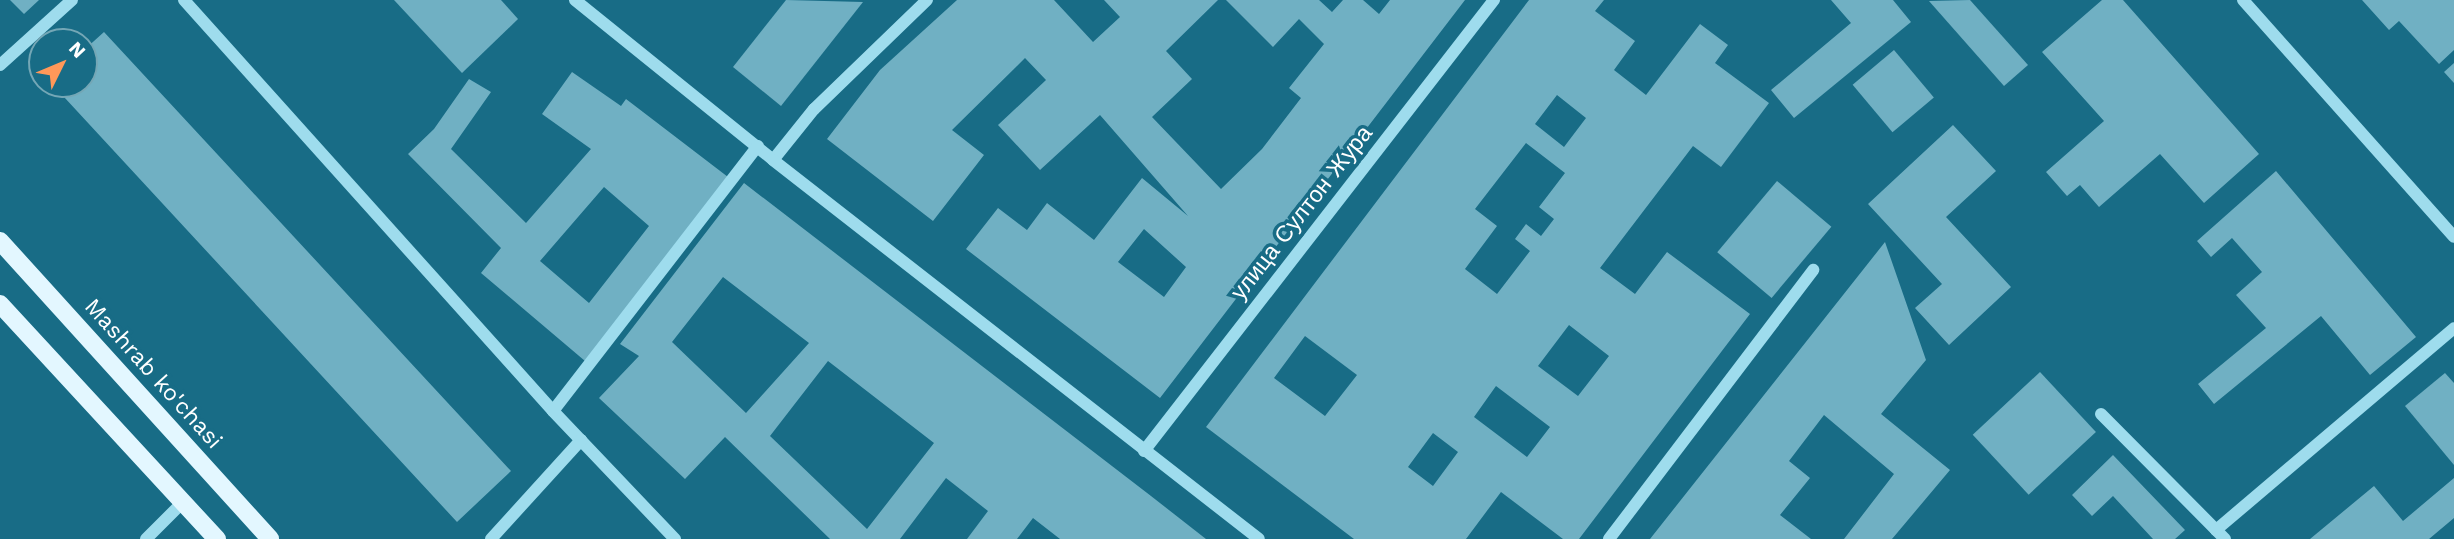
<!DOCTYPE html>
<html>
<head>
<meta charset="utf-8">
<style>
	body { margin:0 }
	#map { position:relative; width:2454px; height:539px; overflow:hidden; background:#186c86; font-family:"Work Sans",sans-serif }
	div>[style] { position:absolute }
	.building>* { inset:0; background:#70b0c3; transform-origin:0 0 }
	.minor>* { height:12px; margin:-6px; padding:0 6px; transform-origin:6px; border-radius:6px; background:#9edced }
	.major>* { height:18px; margin:-9px; padding:0 9px; transform-origin:9px; border-radius:9px; background:#e3f7ff }
	span { translate:-50% -50%; white-space:nowrap; text-align:center; line-height:1.15; -webkit-text-stroke:7px #186c86; paint-order:stroke }
	.street-label { font-size:23px; color:#fff }
	.north { position:absolute; left:28px; top:28px; width:70px; height:70px; box-sizing:border-box; background:#186c86; border:2px solid #74a7b6; border-radius:50%; rotate:47deg; font-size:19px; font-weight:700; line-height:28px; text-align:center; color:#fff }
	.north::after { content:''; display:block; margin:auto; width:24px; height:32px; background:#ff9859; clip-path:polygon(50% 0,100% 100%,50% 72%,0 100%) }
</style>
</head>
<body>
<div id="map">
	<div class="building">
		<i style="clip-path:polygon(10px 0,39px 0,24px 14px)"></i>
		<i style="clip-path:polygon(394px 0,501px 0,518px 19px,462px 73px)"></i>
		<i style="clip-path:polygon(786px 0,863px 2px,781px 106px,733px 67px)"></i>
		<i style="clip-path:polygon(evenodd,957px 0,1054px 0,1093px 42px,1120px 17px,1104px 0,1218px 0,1166px 51px,1192px 79px,1152px 117px,1221px 189px,1262px 149px,1301px 98px,1289px 88px,1324px 44px,1299px 19px,1273px 47px,1226px 0,1319px 0,1332px 12px,1343px 0,1363px 0,1379px 14px,1390px 0,1465px 0,1160px 398px,966px 249px,998px 208px,1027px 230px,1047px 203px,1094px 240px,1142px 178px,1188px 216px,1100px 115px,1040px 170px,998px 125px,1046px 80px,1025px 58px,952px 130px,984px 155px,933px 221px,827px 139px,880px 70px,957px 0,1144px 229px,1186px 267px,1164px 297px,1118px 262px,1144px 229px)"></i>
		<i style="clip-path:polygon(evenodd,1529px 0,1604px 0,1595px 11px,1635px 41px,1614px 70px,1646px 95px,1700px 24px,1728px 45px,1715px 63px,1769px 103px,1721px 167px,1693px 146px,1600px 268px,1635px 294px,1667px 252px,1750px 314px,1579px 539px,1563px 539px,1501px 492px,1466px 539px,1354px 539px,1206px 427px,1529px 0,1557px 95px,1586px 118px,1564px 147px,1535px 124px,1557px 95px,1529px 0,1526px 143px,1565px 173px,1539px 207px,1554px 219px,1541px 236px,1526px 224px,1515px 239px,1530px 251px,1497px 294px,1465px 269px,1497px 226px,1475px 209px,1526px 143px,1529px 0,1569px 325px,1609px 356px,1578px 396px,1538px 366px,1569px 325px,1529px 0,1305px 336px,1357px 375px,1325px 416px,1274px 378px,1305px 336px,1529px 0,1496px 386px,1550px 427px,1527px 457px,1474px 417px,1496px 386px,1529px 0,1433px 433px,1458px 452px,1433px 486px,1408px 467px,1433px 433px)"></i>
		<i style="clip-path:polygon(1831px 0,1893px 0,1911px 22px,1794px 118px,1771px 90px,1851px 23px)"></i>
		<i style="clip-path:polygon(1970px 0,2028px 65px,2004px 86px,1929px 1px)"></i>
		<i style="clip-path:polygon(2102px 0,2123px 0,2259px 154px,2204px 203px,2160px 154px,2099px 207px,2080px 185px,2067px 196px,2046px 172px,2104px 121px,2042px 52px)"></i>
		<i style="clip-path:polygon(2362px 0,2454px 0,2454px 50px,2439px 64px,2399px 21px,2389px 30px)"></i>
		<i style="clip-path:polygon(104px 32px,511px 471px,457px 522px,52px 84px,84px 84px,84px 50px)"></i>
		<i style="left:1894px;top:50px;width:62px;height:54px;rotate:50deg"></i>
		<i style="clip-path:polygon(2454px 63px,2454px 83px,2444px 72px)"></i>
		<i style="clip-path:polygon(evenodd,572px 72px,621px 106px,626px 99px,728px 177px,585px 361px,481px 273px,501px 248px,408px 154px,434px 129px,469px 79px,491px 92px,451px 149px,526px 223px,591px 149px,542px 114px,572px 72px,604px 187px,649px 226px,589px 303px,540px 261px,604px 187px)"></i>
		<i style="clip-path:polygon(1953px 125px,1996px 171px,1946px 217px,2011px 287px,1949px 345px,1915px 308px,1942px 284px,1868px 204px)"></i>
		<i style="clip-path:polygon(2276px 171px,2416px 337px,2370px 375px,2321px 316px,2214px 404px,2198px 384px,2266px 328px,2236px 295px,2262px 272px,2232px 238px,2211px 257px,2197px 241px)"></i>
		<i style="left:1777px;top:181px;width:71px;height:93px;rotate:40deg"></i>
		<i style="clip-path:polygon(evenodd,744px 183px,1151px 496px,1206px 539px,1060px 539px,1033px 518px,1017px 539px,967px 539px,988px 511px,946px 478px,900px 539px,830px 539px,725px 437px,685px 479px,599px 398px,639px 356px,620px 344px,744px 183px,723px 277px,809px 343px,746px 413px,672px 342px,723px 277px,744px 183px,828px 361px,934px 443px,867px 529px,770px 436px,828px 361px)"></i>
		<i style="clip-path:polygon(1885px 242px,1926px 360px,1881px 414px,1950px 470px,1892px 539px,1844px 539px,1894px 474px,1824px 415px,1789px 461px,1810px 478px,1780px 515px,1811px 539px,1650px 539px)"></i>
		<i style="left:2040px;top:372px;width:82px;height:92px;rotate:47deg"></i>
		<i style="clip-path:polygon(2445px 373px,2454px 383px,2454px 465px,2405px 406px)"></i>
		<i style="clip-path:polygon(2113px 455px,2185px 530px,2175px 539px,2153px 539px,2113px 496px,2092px 516px,2072px 495px)"></i>
		<i style="clip-path:polygon(2454px 478px,2454px 518px,2429px 539px,2310px 539px,2374px 486px,2403px 521px)"></i>
	</div>
	<div class="minor">
		<i style="left:184px;top:0;width:552px;rotate:48.08deg"></i>
		<i style="left:553px;top:411px;width:177px;rotate:46.4deg"></i>
		<i style="left:575px;top:0;width:255px;rotate:38.9deg"></i>
		<i style="left:927px;top:0;width:157px;rotate:136deg"></i>
		<i style="left:814px;top:109px;width:65px;rotate:128.8deg"></i>
		<i style="left:773px;top:160px;width:616px;rotate:37.95deg"></i>
		<i style="left:2243px;top:0;width:317px;rotate:48.3deg"></i>
		<i style="left:0;top:65px;width:97px;rotate:-42.1deg"></i>
		<i style="left:553px;top:411px;width:335px;rotate:-52.3deg"></i>
		<i style="left:2101px;top:414px;width:163px;rotate:45.2deg"></i>
		<i style="left:1144px;top:451px;width:571px;rotate:-52.19deg"></i>
		<i style="left:146px;top:539px;width:52px;rotate:-45deg"></i>
		<i style="left:491px;top:539px;width:134px;rotate:-47.7deg"></i>
		<i style="left:1609px;top:539px;width:338px;rotate:-52.8deg"></i>
		<i style="left:2225px;top:539px;width:13px;rotate:-135deg"></i>
		<i style="left:2216px;top:530px;width:312px;rotate:-40.3deg"></i>
	</div>
	<div class="major">
		<i style="left:0;top:241px;width:402px;rotate:47.8deg"></i>
		<i style="left:0;top:304px;width:320px;rotate:47.3deg"></i>
	</div>
	<div class="street-label">
		<span style="left:1302px;top:213px;rotate:-52deg">улица Султон Жура</span>
		<span style="left:153px;top:374px;rotate:48deg">Mashrab ko'chasi</span>
	</div>
	<div class="north">N</div>
</div>
</body>
</html>
